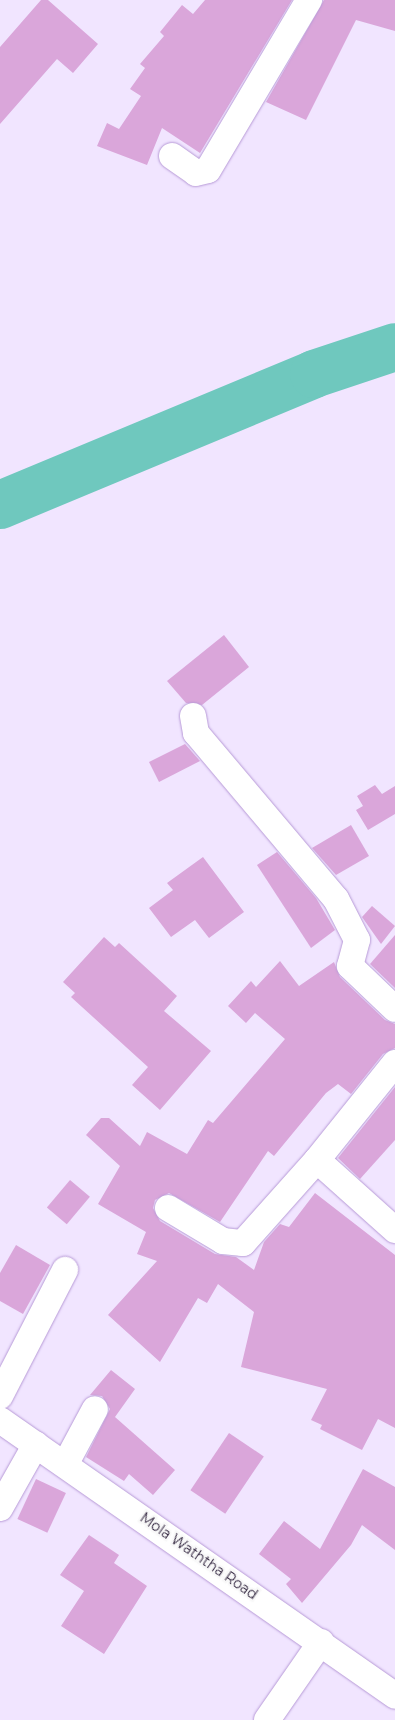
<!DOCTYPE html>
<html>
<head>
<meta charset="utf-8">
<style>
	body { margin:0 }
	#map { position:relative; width:395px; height:1720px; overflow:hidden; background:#f1e5ff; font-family:Montserrat,sans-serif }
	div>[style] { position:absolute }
	.river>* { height:48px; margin:-24px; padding:0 24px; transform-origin:24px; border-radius:24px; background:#6fc8be }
	.building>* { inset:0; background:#daa6da; transform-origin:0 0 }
	.roads { filter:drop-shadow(0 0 1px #b79ad7) drop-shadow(0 0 1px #b79ad7) }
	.street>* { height:26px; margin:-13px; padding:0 13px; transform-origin:13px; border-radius:13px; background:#fff }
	span { translate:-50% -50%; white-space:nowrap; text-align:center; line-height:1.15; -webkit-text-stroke:4.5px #f8f8f8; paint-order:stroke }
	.street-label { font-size:14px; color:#332740 }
</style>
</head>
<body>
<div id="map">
	<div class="river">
		<i style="left:0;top:505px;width:340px;rotate:-22.6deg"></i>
		<i style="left:314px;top:374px;width:85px;rotate:-18.4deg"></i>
	</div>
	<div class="building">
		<i style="clip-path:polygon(41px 0,48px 0,98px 44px,73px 73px,57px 59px,0 124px,0 47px)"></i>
		<i style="clip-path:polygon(205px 0,292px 0,200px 153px,162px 128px,147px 165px,97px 146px,107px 123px,119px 129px,141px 96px,130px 89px,145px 68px,140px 64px,164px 36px,160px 32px,182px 5px,193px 14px)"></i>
		<i style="clip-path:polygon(324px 0,395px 0,395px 31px,356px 20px,306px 120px,266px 102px)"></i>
		<i style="clip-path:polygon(224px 635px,249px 667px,202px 705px,186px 703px,167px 681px)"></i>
		<i style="clip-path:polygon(185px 744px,200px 761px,159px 782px,149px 762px)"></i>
		<i style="clip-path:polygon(375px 785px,382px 794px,395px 786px,395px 814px,368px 830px,356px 810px,363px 806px,357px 796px)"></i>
		<i style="clip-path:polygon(351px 825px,369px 856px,336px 875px,312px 848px)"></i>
		<i style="clip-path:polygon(277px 852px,316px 898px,335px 930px,311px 948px,257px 865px)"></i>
		<i style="clip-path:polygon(203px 857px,244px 912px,209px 938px,195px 920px,171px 937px,149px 908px,173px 890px,167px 883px)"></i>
		<i style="clip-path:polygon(372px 906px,395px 926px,381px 944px,362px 917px)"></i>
		<i style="clip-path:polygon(395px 935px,395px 988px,370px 964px)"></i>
		<i style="clip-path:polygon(104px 937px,115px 947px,119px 943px,177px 996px,164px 1011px,211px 1051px,160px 1110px,132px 1085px,148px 1067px,71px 997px,75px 993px,63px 982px)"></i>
		<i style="clip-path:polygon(280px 961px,299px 986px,334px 962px,340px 977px,385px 1020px,395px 1024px,395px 1048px,383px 1054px,351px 1094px,338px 1084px,326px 1093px,274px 1156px,268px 1151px,220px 1222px,169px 1193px,155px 1200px,153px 1208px,160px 1221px,215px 1254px,236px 1257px,254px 1270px,264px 1242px,280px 1224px,289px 1227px,315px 1193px,395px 1255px,395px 1428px,378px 1419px,362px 1450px,320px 1429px,322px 1425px,311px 1420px,327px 1389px,241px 1367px,254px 1312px,218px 1284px,207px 1303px,198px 1298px,160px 1362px,108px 1315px,157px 1261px,137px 1254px,146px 1232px,98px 1204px,120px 1166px,86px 1135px,101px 1118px,109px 1118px,140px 1146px,147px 1132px,187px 1154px,208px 1120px,213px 1123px,285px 1039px,255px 1013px,246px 1023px,228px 1006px,251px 981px,256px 987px)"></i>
		<i style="clip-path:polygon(395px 1087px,395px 1140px,360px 1179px,338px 1158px)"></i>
		<i style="left:70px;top:1180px;width:26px;height:36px;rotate:40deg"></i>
		<i style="clip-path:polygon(16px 1245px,50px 1265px,23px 1314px,0 1301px,0 1273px)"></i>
		<i style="clip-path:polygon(111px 1370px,135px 1389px,115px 1417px,175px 1470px,153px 1495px,129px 1474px,124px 1481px,86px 1457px,110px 1409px,102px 1396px,90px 1395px)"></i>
		<i style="left:229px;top:1433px;width:42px;height:69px;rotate:34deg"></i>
		<i style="clip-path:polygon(363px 1469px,395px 1487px,395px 1550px,362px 1525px,351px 1545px,302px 1603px,286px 1584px,291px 1579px,259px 1554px,284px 1521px,320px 1549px)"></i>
		<i style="left:36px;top:1479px;width:33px;height:44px;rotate:25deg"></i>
		<i style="clip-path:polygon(89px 1535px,119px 1555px,114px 1563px,147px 1586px,104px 1654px,61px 1626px,84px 1591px,60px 1575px)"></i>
	</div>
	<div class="roads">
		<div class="street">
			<i style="left:172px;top:156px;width:29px;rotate:35deg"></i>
			<i style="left:196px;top:173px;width:12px;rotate:-14deg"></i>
			<i style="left:208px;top:170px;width:198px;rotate:-59.3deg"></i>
			<i style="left:193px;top:716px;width:17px;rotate:80deg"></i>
			<i style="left:196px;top:733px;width:217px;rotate:49.9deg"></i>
			<i style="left:336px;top:899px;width:46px;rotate:62.9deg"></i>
			<i style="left:357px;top:940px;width:27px;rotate:105deg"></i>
			<i style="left:350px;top:966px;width:62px;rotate:43.7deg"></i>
			<i style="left:395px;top:1063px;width:124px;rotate:128.8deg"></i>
			<i style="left:317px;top:1160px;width:105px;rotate:41.9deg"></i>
			<i style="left:168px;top:1208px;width:64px;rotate:31deg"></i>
			<i style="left:223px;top:1241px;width:20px;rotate:6deg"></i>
			<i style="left:243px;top:1243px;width:111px;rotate:-48.3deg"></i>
			<i style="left:0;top:1396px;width:142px;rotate:-62.7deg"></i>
			<i style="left:0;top:1420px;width:482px;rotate:34.9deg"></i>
			<i style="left:66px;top:1463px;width:61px;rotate:-61.8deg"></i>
			<i style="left:0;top:1508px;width:73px;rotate:-60.6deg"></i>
			<i style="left:267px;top:1720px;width:95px;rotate:-55.3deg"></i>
		</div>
	</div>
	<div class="street-label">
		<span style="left:199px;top:1556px;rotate:35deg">Mola Waththa Road</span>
	</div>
</div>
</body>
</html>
